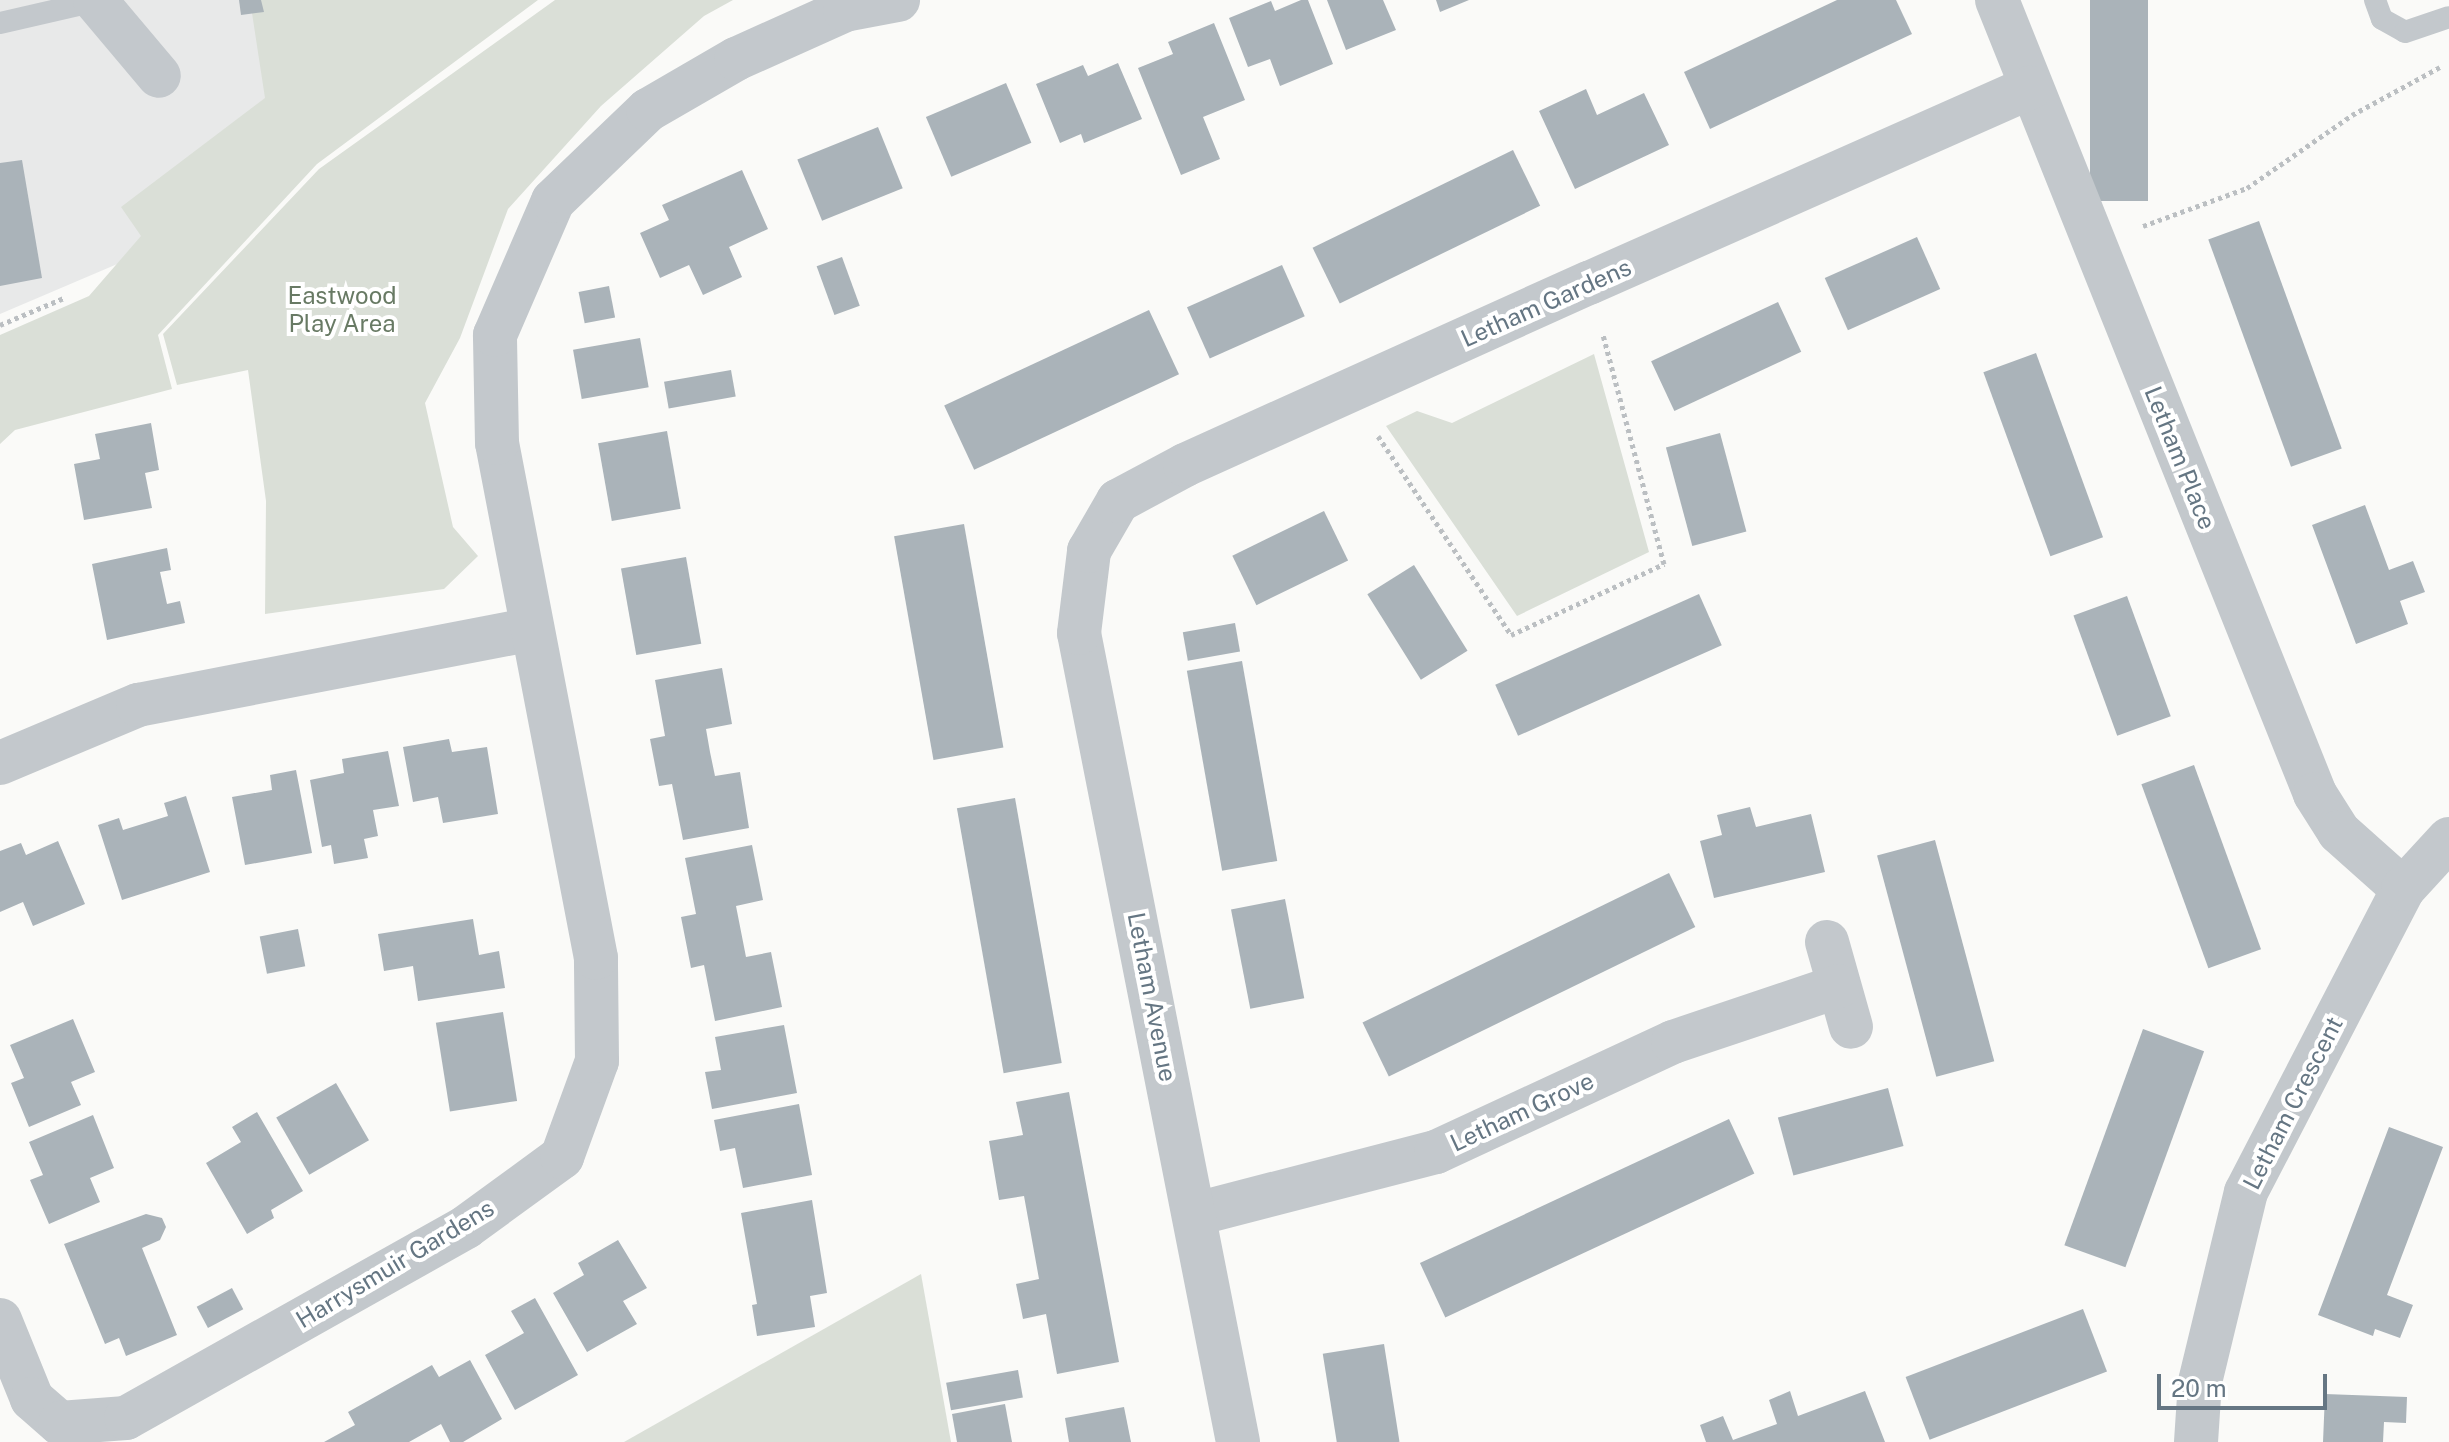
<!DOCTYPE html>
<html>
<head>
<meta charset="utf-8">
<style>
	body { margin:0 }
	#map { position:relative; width:2449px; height:1442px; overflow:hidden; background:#fafaf8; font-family:"Public Sans",sans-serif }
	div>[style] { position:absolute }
	.built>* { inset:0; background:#e8e9e9 }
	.green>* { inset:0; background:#dadfd7 }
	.building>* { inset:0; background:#aab3b9; transform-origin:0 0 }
	.path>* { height:5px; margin-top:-2.5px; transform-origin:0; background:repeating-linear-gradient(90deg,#bbbfc2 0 4px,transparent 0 8px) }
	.lane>* { height:22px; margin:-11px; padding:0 11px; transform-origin:11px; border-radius:11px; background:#c3c8cc }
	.street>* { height:44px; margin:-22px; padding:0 22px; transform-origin:22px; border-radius:22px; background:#c3c8cc }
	span { translate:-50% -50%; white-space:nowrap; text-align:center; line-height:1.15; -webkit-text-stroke:8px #fff; paint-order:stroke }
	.park-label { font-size:24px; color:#687a64 }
	.street-label { font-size:24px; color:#657683 }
	.scale { position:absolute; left:2157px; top:1374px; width:170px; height:36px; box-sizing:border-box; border:4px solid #657683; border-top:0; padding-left:10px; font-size:24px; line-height:28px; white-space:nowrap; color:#657683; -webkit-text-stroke:6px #fff; paint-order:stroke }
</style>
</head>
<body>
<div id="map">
	<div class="built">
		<i style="clip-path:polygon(0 0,434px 0,183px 236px,0 314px)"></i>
	</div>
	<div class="green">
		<i style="clip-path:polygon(250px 0,538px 0,317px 164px,158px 335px,172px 389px,15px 430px,0 444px,0 335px,89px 296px,141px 236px,121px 207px,265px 98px)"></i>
		<i style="clip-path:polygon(555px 0,733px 0,704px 16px,601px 106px,508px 209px,460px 338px,425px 403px,453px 527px,478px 556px,444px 589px,265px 614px,266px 501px,248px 370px,177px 385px,163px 334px,319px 169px)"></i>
		<i style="clip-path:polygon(1594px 354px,1649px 552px,1517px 616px,1386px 426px,1417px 411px,1452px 423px)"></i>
		<i style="clip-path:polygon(921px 1274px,951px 1442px,624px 1442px)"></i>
	</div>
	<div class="building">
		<i style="clip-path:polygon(239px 0,261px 0,264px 12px,241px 15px)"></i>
		<i style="clip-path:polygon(1301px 0,1308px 0,1333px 64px,1280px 86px,1270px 59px,1248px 67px,1229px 18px,1271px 1px,1275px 11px)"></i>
		<i style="clip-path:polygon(1327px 0,1383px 0,1396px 30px,1346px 50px)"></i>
		<i style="clip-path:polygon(1436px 0,1469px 0,1440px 12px)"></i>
		<i style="clip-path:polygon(1837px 0,1896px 0,1912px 34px,1710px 129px,1684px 72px)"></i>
		<i style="left:2090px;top:0;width:58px;height:201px"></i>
		<i style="clip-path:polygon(1214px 23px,1245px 100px,1203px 117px,1220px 159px,1181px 175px,1138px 68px,1173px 54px,1168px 42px)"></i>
		<i style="clip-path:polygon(1118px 63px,1142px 119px,1084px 143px,1081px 134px,1060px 143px,1036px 84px,1083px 65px,1088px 76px)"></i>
		<i style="left:1006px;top:83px;width:65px;height:87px;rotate:67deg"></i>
		<i style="clip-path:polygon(1586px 89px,1597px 115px,1644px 93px,1669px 145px,1575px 189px,1539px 111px)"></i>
		<i style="left:878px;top:127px;width:66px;height:87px;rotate:68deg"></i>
		<i style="left:1513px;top:150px;width:62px;height:223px;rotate:64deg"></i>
		<i style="clip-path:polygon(22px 160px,42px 278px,0 286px,0 163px)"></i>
		<i style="clip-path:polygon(742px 170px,768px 229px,729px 247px,742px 277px,703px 295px,689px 265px,660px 278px,640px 233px,669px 220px,662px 205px)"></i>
		<i style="left:2259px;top:221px;width:242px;height:54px;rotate:70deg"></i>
		<i style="left:1917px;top:237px;width:57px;height:101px;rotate:66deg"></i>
		<i style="left:842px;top:257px;width:52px;height:27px;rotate:70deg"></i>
		<i style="left:1282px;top:265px;width:56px;height:104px;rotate:66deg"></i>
		<i style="left:609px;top:286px;width:32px;height:31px;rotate:79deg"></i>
		<i style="left:1778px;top:302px;width:55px;height:140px;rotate:65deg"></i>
		<i style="left:1149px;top:310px;width:71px;height:226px;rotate:65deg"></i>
		<i style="left:640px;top:338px;width:50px;height:68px;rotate:80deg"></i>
		<i style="left:2036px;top:353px;width:196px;height:56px;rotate:70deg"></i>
		<i style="left:731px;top:370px;width:27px;height:68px;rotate:80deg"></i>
		<i style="clip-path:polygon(151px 423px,159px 470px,145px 473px,152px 508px,84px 520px,74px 464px,100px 459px,95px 434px)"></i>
		<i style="left:667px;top:431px;width:79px;height:70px;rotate:80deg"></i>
		<i style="left:1720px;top:433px;width:102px;height:56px;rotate:75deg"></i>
		<i style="clip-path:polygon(2365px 505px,2389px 570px,2413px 561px,2425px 592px,2400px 601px,2408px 624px,2356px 644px,2312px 525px)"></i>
		<i style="left:1324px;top:511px;width:55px;height:102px;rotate:64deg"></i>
		<i style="left:964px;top:524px;width:227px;height:71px;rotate:80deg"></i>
		<i style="clip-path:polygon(167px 548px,171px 570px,160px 572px,167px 604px,180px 601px,185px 623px,107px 640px,92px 564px)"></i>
		<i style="left:686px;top:557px;width:88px;height:66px;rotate:80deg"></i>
		<i style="left:1414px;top:565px;width:101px;height:55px;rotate:58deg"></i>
		<i style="left:1699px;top:594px;width:56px;height:223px;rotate:66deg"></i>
		<i style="left:2127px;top:596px;width:128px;height:57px;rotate:70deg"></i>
		<i style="left:1235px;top:623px;width:29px;height:53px;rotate:80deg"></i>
		<i style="left:1242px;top:661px;width:203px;height:56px;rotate:80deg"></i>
		<i style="clip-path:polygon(722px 668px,732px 724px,706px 729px,710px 752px,715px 776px,740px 772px,749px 828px,683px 840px,672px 784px,659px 786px,650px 739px,665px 736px,655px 680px)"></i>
		<i style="clip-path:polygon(449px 739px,452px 752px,487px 747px,498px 814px,443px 823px,438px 797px,413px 802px,403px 747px)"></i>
		<i style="clip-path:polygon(388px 751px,399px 806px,373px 810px,378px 836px,364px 839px,368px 858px,334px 864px,331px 845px,322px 847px,310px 780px,344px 773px,342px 759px)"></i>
		<i style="left:2194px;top:765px;width:196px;height:56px;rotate:70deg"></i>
		<i style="clip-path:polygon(296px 770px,312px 853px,245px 865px,232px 797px,272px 790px,270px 775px)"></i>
		<i style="clip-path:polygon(186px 796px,210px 872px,122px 900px,98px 825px,119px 818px,123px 830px,168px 816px,164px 803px)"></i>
		<i style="left:1015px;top:798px;width:269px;height:59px;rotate:80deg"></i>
		<i style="clip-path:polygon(1750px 807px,1756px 827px,1811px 814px,1825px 872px,1714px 898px,1700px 841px,1722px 835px,1717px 815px)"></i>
		<i style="left:1935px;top:840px;width:229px;height:60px;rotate:75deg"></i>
		<i style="clip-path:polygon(58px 841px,85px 904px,33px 926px,23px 902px,0 912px,0 851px,21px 843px,26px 855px)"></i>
		<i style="clip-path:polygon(752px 845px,763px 900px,736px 906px,746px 957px,771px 952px,782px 1007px,715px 1021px,704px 965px,691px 968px,681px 917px,696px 914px,685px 858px)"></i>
		<i style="left:1669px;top:873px;width:60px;height:341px;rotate:64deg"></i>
		<i style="left:1285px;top:899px;width:101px;height:55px;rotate:79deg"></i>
		<i style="clip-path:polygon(473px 919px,479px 955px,499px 951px,505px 988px,418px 1001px,413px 966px,384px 971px,378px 934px)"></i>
		<i style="left:298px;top:929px;width:38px;height:39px;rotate:79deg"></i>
		<i style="left:503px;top:1012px;width:90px;height:68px;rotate:81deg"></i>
		<i style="clip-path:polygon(73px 1019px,95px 1072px,71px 1082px,81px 1105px,29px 1127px,11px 1083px,24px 1078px,10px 1045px)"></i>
		<i style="clip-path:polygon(784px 1025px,797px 1093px,712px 1109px,705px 1072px,721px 1070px,715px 1037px)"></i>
		<i style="left:2143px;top:1029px;width:65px;height:230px;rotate:20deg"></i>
		<i style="left:336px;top:1083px;width:66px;height:69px;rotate:60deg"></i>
		<i style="left:1888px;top:1088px;width:60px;height:114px;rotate:75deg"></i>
		<i style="clip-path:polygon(1069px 1092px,1119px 1362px,1057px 1374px,1046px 1314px,1023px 1319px,1016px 1284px,1039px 1279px,1024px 1196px,999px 1200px,989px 1141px,1023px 1135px,1016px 1102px)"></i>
		<i style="clip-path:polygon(799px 1104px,812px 1175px,743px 1188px,735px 1148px,720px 1151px,714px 1120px)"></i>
		<i style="clip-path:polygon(257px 1112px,303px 1191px,271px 1210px,274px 1218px,247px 1234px,206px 1163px,241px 1142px,232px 1127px)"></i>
		<i style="clip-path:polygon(93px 1115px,114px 1168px,90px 1178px,100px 1202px,49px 1224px,30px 1180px,43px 1175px,29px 1142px)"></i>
		<i style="left:1729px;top:1119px;width:60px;height:341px;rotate:65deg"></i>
		<i style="clip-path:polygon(2389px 1127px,2443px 1147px,2387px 1295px,2413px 1305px,2400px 1338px,2375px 1329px,2373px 1336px,2318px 1315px)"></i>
		<i style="clip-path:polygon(812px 1200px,827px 1293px,810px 1296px,815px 1327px,757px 1336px,752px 1305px,757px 1304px,741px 1213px)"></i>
		<i style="clip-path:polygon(146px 1214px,162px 1218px,166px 1227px,160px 1240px,142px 1248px,177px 1335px,126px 1356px,119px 1338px,105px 1344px,64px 1244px)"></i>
		<i style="clip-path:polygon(618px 1240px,647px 1288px,623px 1301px,637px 1324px,587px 1352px,553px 1293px,584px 1275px,578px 1263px)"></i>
		<i style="left:232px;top:1288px;width:24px;height:40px;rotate:62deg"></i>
		<i style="clip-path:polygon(535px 1298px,578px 1375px,515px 1410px,485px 1355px,524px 1333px,511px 1311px)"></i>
		<i style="left:2083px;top:1309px;width:67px;height:190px;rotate:69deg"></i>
		<i style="left:1384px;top:1344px;width:99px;height:62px;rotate:81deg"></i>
		<i style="clip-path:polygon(470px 1360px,502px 1419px,463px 1442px,450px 1442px,441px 1424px,409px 1442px,324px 1442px,355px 1425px,348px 1412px,432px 1365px,439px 1377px)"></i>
		<i style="left:1018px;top:1370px;width:28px;height:73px;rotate:80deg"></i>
		<i style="clip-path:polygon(1790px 1391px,1798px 1416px,1865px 1391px,1885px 1442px,1706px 1442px,1700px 1425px,1723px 1416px,1733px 1440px,1777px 1424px,1769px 1400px)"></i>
		<i style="clip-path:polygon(2325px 1394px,2407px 1397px,2406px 1423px,2384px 1422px,2383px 1442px,2323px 1442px)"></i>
		<i style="clip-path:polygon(1005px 1404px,1012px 1442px,957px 1442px,952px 1414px)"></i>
		<i style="clip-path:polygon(1124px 1407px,1131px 1442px,1069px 1442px,1065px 1418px)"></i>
	</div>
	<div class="path">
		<i style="left:2143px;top:226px;width:111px;rotate:-20.1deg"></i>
		<i style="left:2247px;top:188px;width:128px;rotate:-34.8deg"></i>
		<i style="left:2352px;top:115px;width:100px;rotate:-28.6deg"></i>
		<i style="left:0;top:325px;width:69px;rotate:-22.9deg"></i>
		<i style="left:1378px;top:436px;width:239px;rotate:56.2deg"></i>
		<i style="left:1511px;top:635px;width:169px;rotate:-24.9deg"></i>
		<i style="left:1664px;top:564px;width:238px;rotate:-104.9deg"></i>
	</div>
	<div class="lane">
		<i style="left:2375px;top:0;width:20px;rotate:70deg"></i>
		<i style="left:2382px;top:19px;width:26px;rotate:29deg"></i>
		<i style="left:2405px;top:32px;width:46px;rotate:-18.8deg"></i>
		<i style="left:0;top:23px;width:98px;rotate:-12.9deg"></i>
	</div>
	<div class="street">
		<i style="left:95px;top:0;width:99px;rotate:49.9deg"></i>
		<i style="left:1997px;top:0;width:855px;rotate:68.17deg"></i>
		<i style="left:2315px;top:794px;width:45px;rotate:57.7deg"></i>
		<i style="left:2339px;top:832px;width:86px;rotate:41.7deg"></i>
		<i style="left:0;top:763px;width:150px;rotate:-22.8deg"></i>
		<i style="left:138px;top:705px;width:401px;rotate:-10.9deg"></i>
		<i style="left:1827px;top:942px;width:88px;rotate:74.2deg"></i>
		<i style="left:1196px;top:1214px;width:248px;rotate:-14.5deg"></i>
		<i style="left:1436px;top:1152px;width:261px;rotate:-24.9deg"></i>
		<i style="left:1673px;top:1042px;width:175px;rotate:-18.6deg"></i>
		<i style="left:0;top:1320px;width:85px;rotate:67.9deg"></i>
		<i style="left:32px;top:1399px;width:37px;rotate:41deg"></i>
		<i style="left:60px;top:1423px;width:66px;rotate:-4.3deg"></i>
		<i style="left:126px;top:1418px;width:390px;rotate:-29.3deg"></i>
		<i style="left:466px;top:1227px;width:119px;rotate:-36.1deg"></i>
		<i style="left:562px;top:1157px;width:102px;rotate:-70deg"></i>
		<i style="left:597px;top:1061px;width:103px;rotate:-90.6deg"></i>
		<i style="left:596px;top:958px;width:524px;rotate:-100.88deg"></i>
		<i style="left:497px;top:443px;width:108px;rotate:-91.1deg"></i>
		<i style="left:495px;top:335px;width:146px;rotate:-66.6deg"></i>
		<i style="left:553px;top:201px;width:132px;rotate:-43.8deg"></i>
		<i style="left:648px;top:110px;width:102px;rotate:-30.1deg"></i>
		<i style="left:736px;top:59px;width:120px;rotate:-24.2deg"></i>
		<i style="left:845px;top:10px;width:54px;rotate:-10.7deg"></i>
		<i style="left:1238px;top:1442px;width:824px;rotate:-101.12deg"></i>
		<i style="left:1079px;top:633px;width:83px;rotate:-83deg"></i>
		<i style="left:1089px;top:551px;width:58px;rotate:-59.9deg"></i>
		<i style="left:1118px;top:501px;width:76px;rotate:-28.2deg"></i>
		<i style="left:1185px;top:465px;width:443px;rotate:-24.3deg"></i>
		<i style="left:1589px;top:283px;width:482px;rotate:-23.9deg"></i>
		<i style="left:2196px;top:1442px;width:60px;rotate:-86.2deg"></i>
		<i style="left:2200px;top:1382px;width:195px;rotate:-76.4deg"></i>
		<i style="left:2246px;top:1192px;width:341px;rotate:-62.6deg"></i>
		<i style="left:2403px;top:889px;width:68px;rotate:-47.4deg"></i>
	</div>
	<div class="park-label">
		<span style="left:342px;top:310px">Eastwood<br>Play Area</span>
	</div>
	<div class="street-label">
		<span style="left:1546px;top:303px;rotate:-24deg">Letham Gardens</span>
		<span style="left:2180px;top:458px;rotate:68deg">Letham Place</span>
		<span style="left:1152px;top:997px;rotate:79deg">Letham Avenue</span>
		<span style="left:2293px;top:1103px;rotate:-63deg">Letham Crescent</span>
		<span style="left:1522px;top:1112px;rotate:-25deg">Letham Grove</span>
		<span style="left:395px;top:1264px;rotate:-31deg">Harrysmuir Gardens</span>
	</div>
	<div class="scale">20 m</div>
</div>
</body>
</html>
